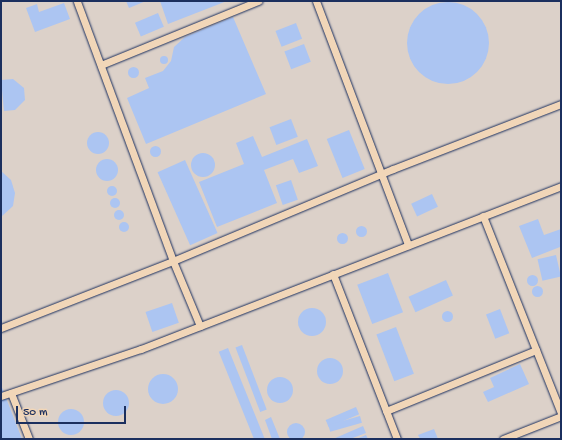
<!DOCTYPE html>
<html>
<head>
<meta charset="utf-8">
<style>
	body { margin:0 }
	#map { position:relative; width:562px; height:440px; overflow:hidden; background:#f1d6b8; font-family:"Gochi Hand",sans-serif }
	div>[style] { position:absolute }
	.built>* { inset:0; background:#dcd1c9; transform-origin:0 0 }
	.building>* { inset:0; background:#acc5f2; transform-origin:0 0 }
	.round { border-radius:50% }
	.roads { filter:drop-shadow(0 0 1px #1b2f5e) drop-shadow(0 0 1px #1b2f5e) }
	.lane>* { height:7px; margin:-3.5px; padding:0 3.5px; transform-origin:3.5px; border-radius:3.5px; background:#f1d6b8 }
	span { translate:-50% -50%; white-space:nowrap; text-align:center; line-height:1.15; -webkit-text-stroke:3px #f1d6b8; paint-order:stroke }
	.frame { position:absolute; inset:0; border:2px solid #1b2f5e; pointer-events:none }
	.scale { position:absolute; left:16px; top:406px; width:110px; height:18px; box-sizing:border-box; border:2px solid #1b2f5e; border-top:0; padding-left:5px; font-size:12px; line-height:14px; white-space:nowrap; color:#1b2f5e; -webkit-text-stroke:3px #f1d6b8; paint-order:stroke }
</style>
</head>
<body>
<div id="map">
	<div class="built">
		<i style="left:1px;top:1px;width:560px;height:438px"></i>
	</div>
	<div class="building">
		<i style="clip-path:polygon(126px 1px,146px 1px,129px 8px)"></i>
		<i style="clip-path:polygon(160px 1px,227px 1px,168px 24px)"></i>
		<i class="round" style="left:407px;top:2px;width:82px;height:82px"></i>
		<i style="clip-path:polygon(64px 3px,70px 19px,35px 32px,26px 8px,37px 4px,39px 12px)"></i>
		<i style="left:158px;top:13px;width:15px;height:25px;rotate:67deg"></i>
		<i style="clip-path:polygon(233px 17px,266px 94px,146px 144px,127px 98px,149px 88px,145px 78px,163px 71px,171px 61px,174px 47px,185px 37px)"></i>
		<i style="left:296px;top:23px;width:17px;height:22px;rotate:69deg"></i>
		<i style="left:304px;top:44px;width:19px;height:21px;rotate:69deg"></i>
		<i class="round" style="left:160px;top:56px;width:8px;height:8px"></i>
		<i class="round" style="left:127.5px;top:66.5px;width:11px;height:11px"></i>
		<i style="clip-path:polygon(13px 79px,24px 88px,25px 100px,15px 110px,4px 111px,1px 80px)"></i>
		<i style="left:291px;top:119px;width:19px;height:23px;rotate:69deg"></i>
		<i style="left:349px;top:130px;width:42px;height:24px;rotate:68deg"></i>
		<i class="round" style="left:87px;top:132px;width:22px;height:22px"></i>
		<i style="clip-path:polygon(253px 136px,262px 157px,307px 139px,318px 166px,299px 173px,293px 159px,264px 170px,277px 203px,217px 227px,199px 182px,244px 164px,236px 143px)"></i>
		<i class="round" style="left:149.5px;top:145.5px;width:11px;height:11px"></i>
		<i class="round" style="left:191px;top:153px;width:24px;height:24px"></i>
		<i class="round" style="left:96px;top:159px;width:22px;height:22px"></i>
		<i style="left:185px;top:160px;width:80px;height:30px;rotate:66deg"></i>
		<i style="clip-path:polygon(1px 171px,11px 180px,15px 193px,13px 206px,1px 217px)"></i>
		<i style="left:291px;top:180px;width:21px;height:16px;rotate:71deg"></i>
		<i class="round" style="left:107px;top:186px;width:10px;height:10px"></i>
		<i style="left:432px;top:194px;width:14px;height:23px;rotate:65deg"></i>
		<i class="round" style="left:110px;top:198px;width:10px;height:10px"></i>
		<i class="round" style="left:114px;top:210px;width:10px;height:10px"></i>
		<i style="clip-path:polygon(538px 219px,544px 235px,561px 229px,561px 250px,560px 247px,532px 258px,519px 226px)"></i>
		<i class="round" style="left:119px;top:222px;width:10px;height:10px"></i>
		<i class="round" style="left:355.5px;top:225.5px;width:11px;height:11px"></i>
		<i class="round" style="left:336.5px;top:232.5px;width:11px;height:11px"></i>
		<i style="left:556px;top:255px;width:22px;height:19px;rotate:77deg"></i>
		<i style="left:388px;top:273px;width:42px;height:33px;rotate:69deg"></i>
		<i class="round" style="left:526.5px;top:274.5px;width:11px;height:11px"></i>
		<i style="left:446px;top:280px;width:17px;height:41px;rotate:66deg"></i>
		<i class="round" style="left:531.5px;top:285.5px;width:11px;height:11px"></i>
		<i style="left:172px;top:303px;width:21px;height:28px;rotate:71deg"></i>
		<i class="round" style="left:298px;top:308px;width:28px;height:28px"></i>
		<i style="left:500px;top:309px;width:26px;height:15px;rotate:69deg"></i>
		<i class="round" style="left:441.5px;top:310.5px;width:11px;height:11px"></i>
		<i style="left:396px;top:327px;width:50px;height:21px;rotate:69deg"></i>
		<i style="left:242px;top:345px;width:69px;height:7px;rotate:69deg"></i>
		<i style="left:228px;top:348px;width:98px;height:10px;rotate:68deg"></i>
		<i class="round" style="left:317px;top:358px;width:26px;height:26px"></i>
		<i style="clip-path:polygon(520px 364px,529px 384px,488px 402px,483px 392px,494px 387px,490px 378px)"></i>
		<i class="round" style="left:148px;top:374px;width:30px;height:30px"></i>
		<i class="round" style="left:267px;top:377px;width:26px;height:26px"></i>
		<i style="clip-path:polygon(1px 385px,22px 439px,2px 439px)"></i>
		<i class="round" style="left:103px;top:390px;width:26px;height:26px"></i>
		<i style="left:356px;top:407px;width:8px;height:33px;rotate:67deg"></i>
		<i class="round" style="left:58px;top:409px;width:26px;height:26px"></i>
		<i style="left:360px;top:416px;width:7px;height:33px;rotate:74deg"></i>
		<i style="clip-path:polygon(271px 417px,280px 439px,272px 439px,265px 420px)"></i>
		<i class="round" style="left:287px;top:423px;width:18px;height:18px"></i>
		<i style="clip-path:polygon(363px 426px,366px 433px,350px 439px,333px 439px)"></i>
		<i style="clip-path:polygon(434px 429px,438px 439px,420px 439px,418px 435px)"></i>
		<i style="clip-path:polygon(366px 435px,368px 439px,356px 439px)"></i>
	</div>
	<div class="roads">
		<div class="lane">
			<i style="left:316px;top:1px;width:261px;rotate:69.3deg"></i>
			<i style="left:101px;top:65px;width:170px;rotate:-22.2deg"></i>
			<i style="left:483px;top:216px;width:212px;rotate:68.4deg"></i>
			<i style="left:333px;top:274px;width:177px;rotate:68.8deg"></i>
			<i style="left:200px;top:326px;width:70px;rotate:-112.6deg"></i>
			<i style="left:173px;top:261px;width:238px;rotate:-22.7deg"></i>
			<i style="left:393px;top:169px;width:180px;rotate:-21.2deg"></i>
			<i style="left:1px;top:328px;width:185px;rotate:-21.3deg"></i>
			<i style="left:173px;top:261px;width:277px;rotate:-110.3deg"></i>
			<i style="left:11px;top:393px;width:49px;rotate:68.6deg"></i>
			<i style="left:1px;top:396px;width:148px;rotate:-18.6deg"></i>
			<i style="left:141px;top:349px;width:451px;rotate:-21.2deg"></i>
			<i style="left:386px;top:411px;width:162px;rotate:-22.1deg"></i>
			<i style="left:503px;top:439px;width:62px;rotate:-21.6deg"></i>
		</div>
	</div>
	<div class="frame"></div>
	<div class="scale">50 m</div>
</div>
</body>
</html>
